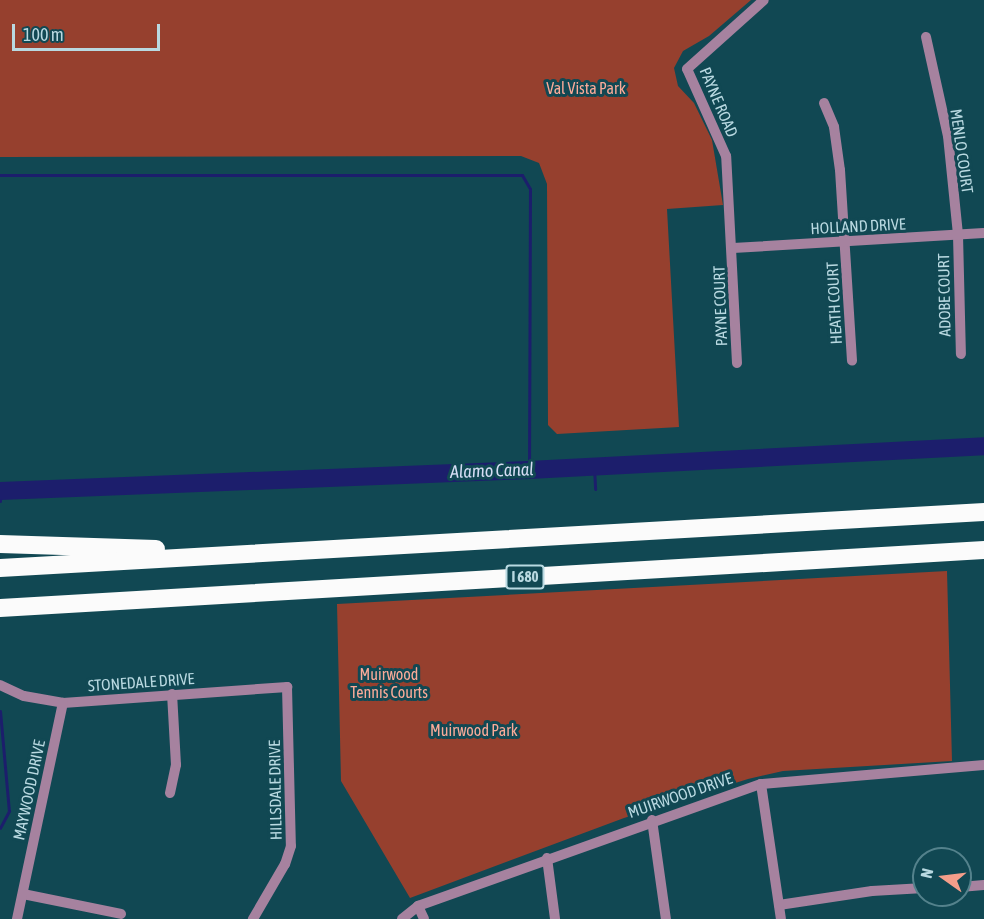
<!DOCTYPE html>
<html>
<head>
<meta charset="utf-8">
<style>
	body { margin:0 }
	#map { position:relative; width:984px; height:919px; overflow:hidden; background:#114853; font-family:"Asap Condensed",sans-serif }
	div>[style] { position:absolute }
	.green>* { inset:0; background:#96402e }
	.stream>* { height:3px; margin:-1.5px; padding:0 1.5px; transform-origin:1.5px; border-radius:1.5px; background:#1c1e6c }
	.river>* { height:18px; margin:-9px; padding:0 9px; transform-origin:9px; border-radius:9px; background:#1c1e6c }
	.minor>* { height:10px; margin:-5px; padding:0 5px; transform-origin:5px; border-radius:5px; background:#a6829f }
	.highway>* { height:18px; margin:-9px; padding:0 9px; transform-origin:9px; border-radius:9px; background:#fbfbfb }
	span { translate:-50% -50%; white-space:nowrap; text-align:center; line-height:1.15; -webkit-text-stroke:6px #114853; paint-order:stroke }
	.shield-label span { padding:2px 4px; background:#114853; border:2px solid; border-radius:4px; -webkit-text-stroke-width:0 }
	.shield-label { font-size:15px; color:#b9d9e1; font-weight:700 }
	.park-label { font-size:16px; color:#fbab99 }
	.street-label { font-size:16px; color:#b9d9e1 }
	.water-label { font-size:18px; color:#d6ddf4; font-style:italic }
	.north { position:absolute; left:912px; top:847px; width:60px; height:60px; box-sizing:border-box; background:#114853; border:2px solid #54828c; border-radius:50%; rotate:284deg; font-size:16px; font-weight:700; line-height:24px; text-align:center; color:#b9d9e1 }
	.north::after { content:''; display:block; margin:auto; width:21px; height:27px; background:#f49e8a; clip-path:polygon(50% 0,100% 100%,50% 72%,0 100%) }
	.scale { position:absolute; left:12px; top:24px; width:148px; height:27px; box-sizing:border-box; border:3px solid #b9d9e1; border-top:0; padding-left:8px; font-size:18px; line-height:21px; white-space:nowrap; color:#b9d9e1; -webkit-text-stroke:4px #114853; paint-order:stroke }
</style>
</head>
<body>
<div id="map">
	<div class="green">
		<i style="clip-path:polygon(0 0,751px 0,709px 36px,683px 51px,674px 68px,678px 86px,694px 103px,712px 140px,723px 205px,667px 209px,679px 427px,557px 434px,548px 425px,547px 184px,539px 163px,521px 156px,0 157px)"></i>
		<i style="clip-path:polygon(947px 571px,952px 761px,783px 771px,748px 779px,624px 818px,410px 898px,341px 781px,337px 604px)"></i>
	</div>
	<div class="stream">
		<i style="left:0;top:175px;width:522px"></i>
		<i style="left:522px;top:175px;width:16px;rotate:60deg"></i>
		<i style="left:530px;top:189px;width:281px;rotate:90.2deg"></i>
		<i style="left:594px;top:467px;width:22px;rotate:87deg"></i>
		<i style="left:0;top:501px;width:10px;rotate:-90deg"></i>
		<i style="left:0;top:711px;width:100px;rotate:84.9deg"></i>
		<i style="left:9px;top:811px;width:19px;rotate:118deg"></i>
	</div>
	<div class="river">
		<i style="left:0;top:491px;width:529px;rotate:-2.27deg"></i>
		<i style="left:529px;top:470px;width:456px;rotate:-3deg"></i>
	</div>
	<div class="minor">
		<i style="left:926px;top:37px;width:101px;rotate:77.5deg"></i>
		<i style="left:948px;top:136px;width:100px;rotate:84.2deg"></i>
		<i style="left:958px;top:235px;width:119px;rotate:88.6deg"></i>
		<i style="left:824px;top:103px;width:26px;rotate:67deg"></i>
		<i style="left:834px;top:127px;width:43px;rotate:82.1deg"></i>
		<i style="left:840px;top:170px;width:191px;rotate:86.4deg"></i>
		<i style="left:733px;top:248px;width:251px;rotate:-3.4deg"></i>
		<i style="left:737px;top:363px;width:207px;rotate:-93deg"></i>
		<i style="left:726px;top:156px;width:95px;rotate:-114.1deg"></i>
		<i style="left:687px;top:69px;width:103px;rotate:-41.9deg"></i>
		<i style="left:0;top:685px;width:26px;rotate:25deg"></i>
		<i style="left:24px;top:696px;width:40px;rotate:10deg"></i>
		<i style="left:63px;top:703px;width:225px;rotate:-4.1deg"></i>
		<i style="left:287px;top:687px;width:159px;rotate:88.6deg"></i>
		<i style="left:291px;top:846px;width:19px;rotate:108deg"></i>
		<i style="left:285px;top:864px;width:64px;rotate:120.2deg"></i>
		<i style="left:761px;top:784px;width:136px;rotate:81.6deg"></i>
		<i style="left:170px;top:793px;width:29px;rotate:-78deg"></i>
		<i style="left:176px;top:765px;width:71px;rotate:-93.2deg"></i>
		<i style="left:652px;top:820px;width:100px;rotate:82deg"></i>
		<i style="left:547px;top:858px;width:62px;rotate:82.5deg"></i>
		<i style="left:960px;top:887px;width:24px;rotate:-5deg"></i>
		<i style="left:23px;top:894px;width:100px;rotate:11.5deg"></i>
		<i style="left:779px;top:905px;width:94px;rotate:-8.6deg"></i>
		<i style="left:872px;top:891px;width:52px;rotate:-3.3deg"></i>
		<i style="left:418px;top:906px;width:14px;rotate:65deg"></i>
		<i style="left:17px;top:919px;width:221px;rotate:-78deg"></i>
		<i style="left:402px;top:919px;width:21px;rotate:-39deg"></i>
		<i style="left:418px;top:906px;width:364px;rotate:-19.6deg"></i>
		<i style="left:761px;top:784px;width:224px;rotate:-4.9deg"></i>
	</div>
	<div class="highway">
		<i style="left:0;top:544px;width:156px;rotate:1.8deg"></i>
		<i style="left:0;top:568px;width:986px;rotate:-3.26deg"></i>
		<i style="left:0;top:608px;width:986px;rotate:-3.37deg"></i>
	</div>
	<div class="shield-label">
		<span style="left:525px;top:577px">I 680</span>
	</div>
	<div class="park-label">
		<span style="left:586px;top:88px">Val Vista Park</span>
		<span style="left:389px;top:683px">Muirwood<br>Tennis Courts</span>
		<span style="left:474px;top:730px">Muirwood Park</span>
	</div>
	<div class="street-label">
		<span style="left:719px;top:102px;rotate:67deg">PAYNE ROAD</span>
		<span style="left:962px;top:151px;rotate:82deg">MENLO COURT</span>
		<span style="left:858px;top:226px;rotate:-3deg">HOLLAND DRIVE</span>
		<span style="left:944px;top:295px;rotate:-91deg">ADOBE COURT</span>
		<span style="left:834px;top:303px;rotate:-93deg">HEATH COURT</span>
		<span style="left:720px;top:306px;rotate:-92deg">PAYNE COURT</span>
		<span style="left:141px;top:682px;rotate:-4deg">STONEDALE DRIVE</span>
		<span style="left:29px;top:790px;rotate:-78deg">MAYWOOD DRIVE</span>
		<span style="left:275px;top:790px;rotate:-91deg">HILLSDALE DRIVE</span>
		<span style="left:680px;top:795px;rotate:-19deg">MUIRWOOD DRIVE</span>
	</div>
	<div class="water-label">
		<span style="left:492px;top:471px;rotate:-2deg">Alamo Canal</span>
	</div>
	<div class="north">N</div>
	<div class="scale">100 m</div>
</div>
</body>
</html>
